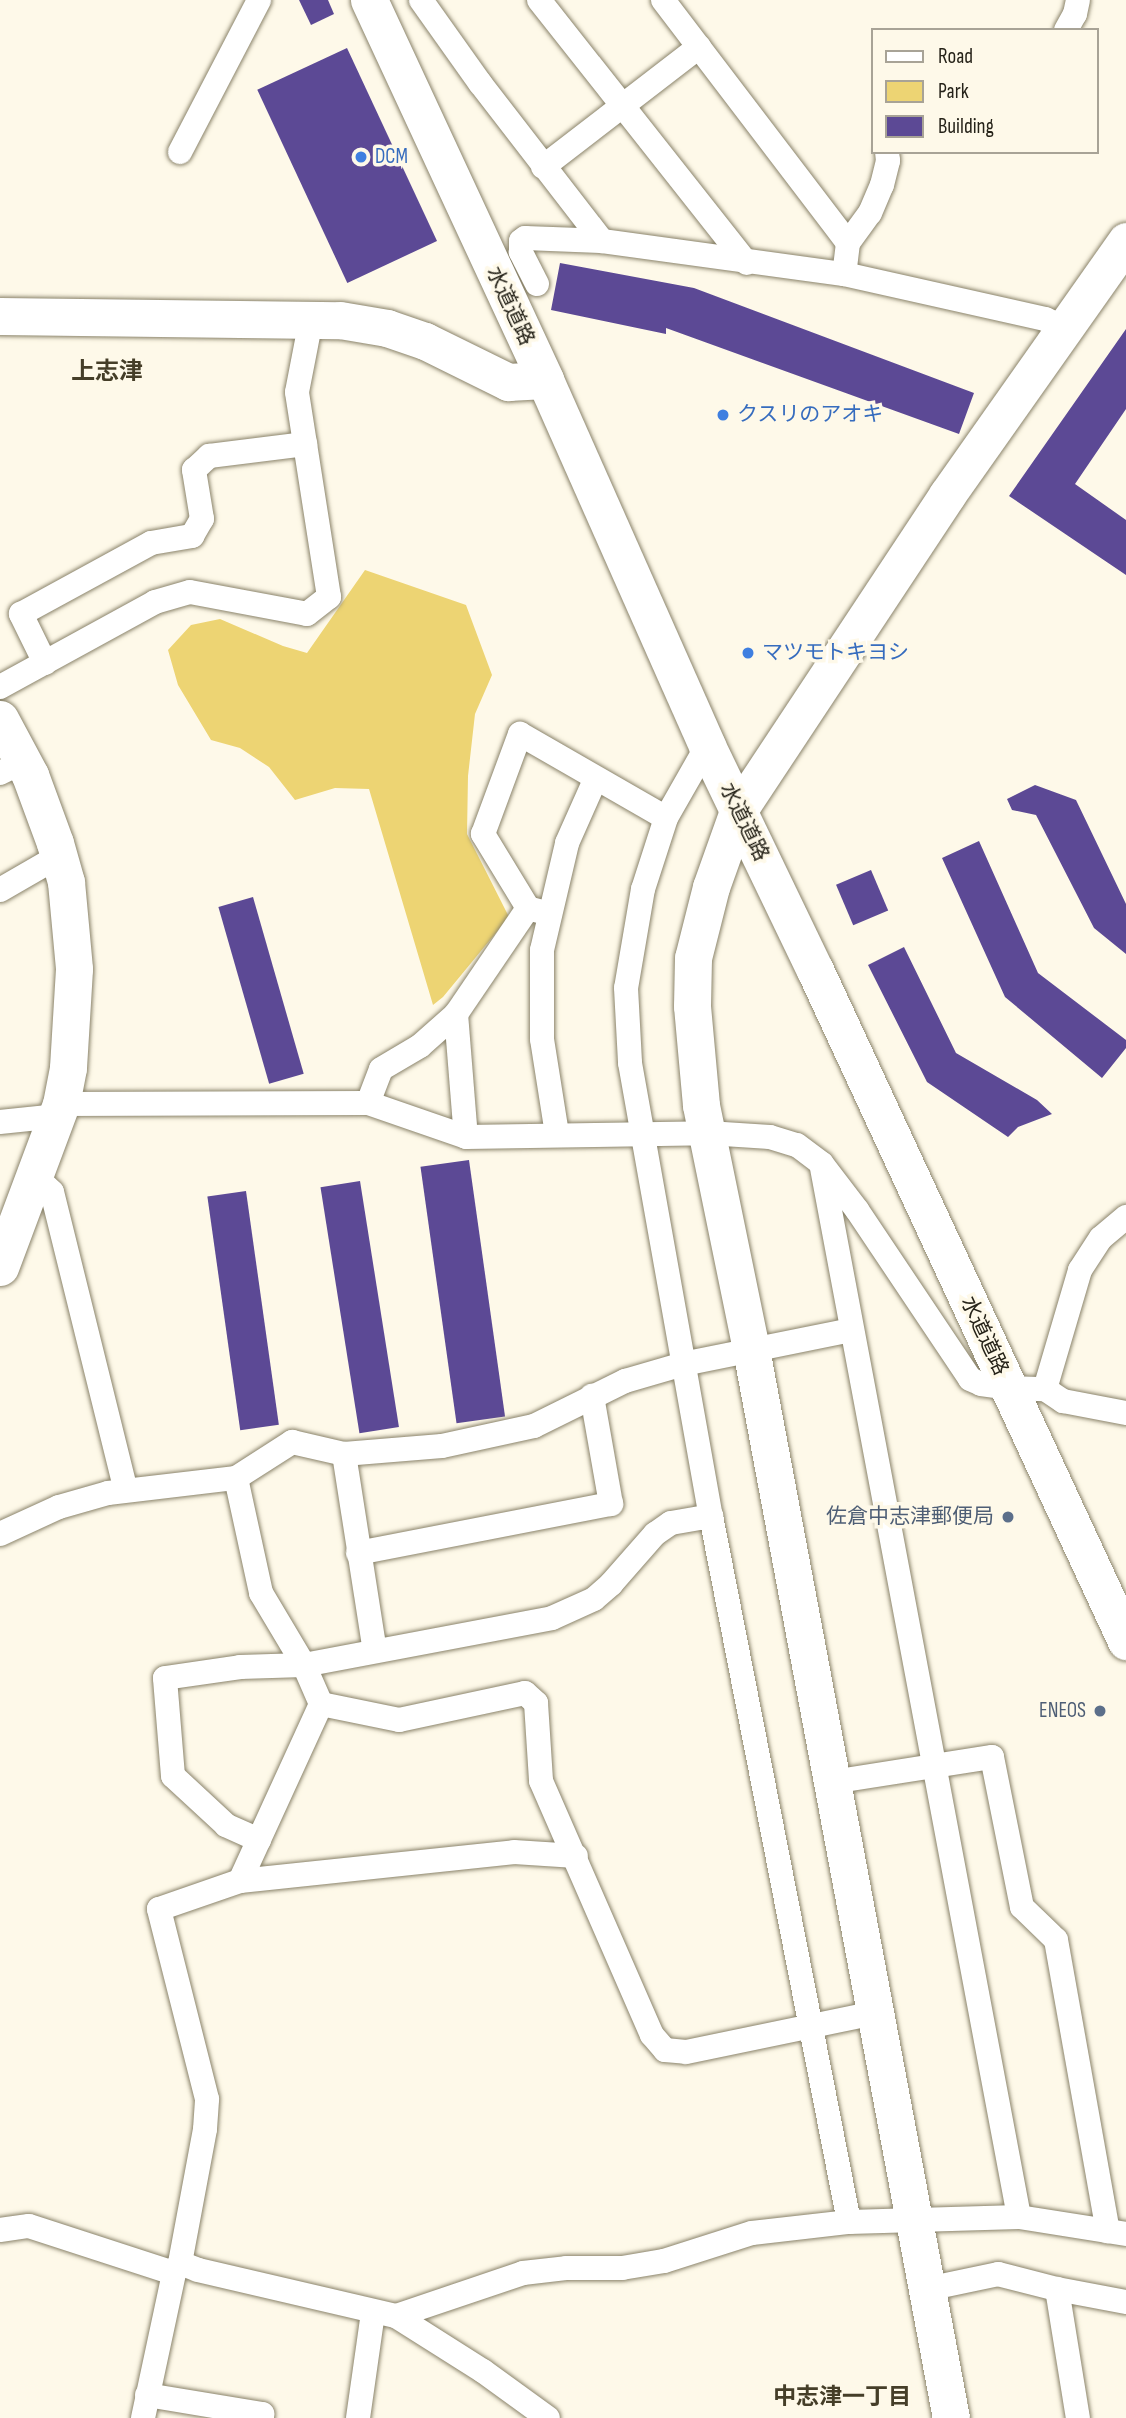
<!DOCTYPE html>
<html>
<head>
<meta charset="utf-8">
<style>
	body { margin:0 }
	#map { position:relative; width:1126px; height:2418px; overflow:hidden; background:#fef9e9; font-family:"Sofia Sans Condensed","Noto Sans JP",sans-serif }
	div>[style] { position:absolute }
	.green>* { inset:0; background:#edd473 }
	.building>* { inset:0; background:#5c4995; transform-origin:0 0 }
	.roads { filter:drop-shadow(0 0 2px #8a836a) drop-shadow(0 0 2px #8a836a) }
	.street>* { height:24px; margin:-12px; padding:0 12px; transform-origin:12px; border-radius:12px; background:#fff }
	.secondary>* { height:37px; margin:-18.5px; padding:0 18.5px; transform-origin:18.5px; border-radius:18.5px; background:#fff }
	.dots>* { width:19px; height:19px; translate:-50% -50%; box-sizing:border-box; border:4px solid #fef9e9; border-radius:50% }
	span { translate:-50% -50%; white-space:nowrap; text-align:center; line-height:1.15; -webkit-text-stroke:7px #fef9e9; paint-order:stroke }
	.shop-label { font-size:21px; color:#366cbe }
	.left { translate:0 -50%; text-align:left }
	.street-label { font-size:21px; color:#262319 }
	.service-label { font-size:21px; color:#4e5e75 }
	.right { translate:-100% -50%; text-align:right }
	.neighbourhood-label { font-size:23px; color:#453e28; font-weight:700 }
	.quarter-label { font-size:24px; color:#453e28; font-weight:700 }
	.legend { position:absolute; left:871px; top:28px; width:228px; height:126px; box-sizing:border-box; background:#fef9e9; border:2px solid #a8a396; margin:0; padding:9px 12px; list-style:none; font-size:21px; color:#262319 }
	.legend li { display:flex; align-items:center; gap:14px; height:35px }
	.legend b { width:35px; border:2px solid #a8a396 }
</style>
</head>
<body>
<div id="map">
	<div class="green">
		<i style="clip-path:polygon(365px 570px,466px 605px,492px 675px,475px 714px,468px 776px,467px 834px,509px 917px,443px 997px,433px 1005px,369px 789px,335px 788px,295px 800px,269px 767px,240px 748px,211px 740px,178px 685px,168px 650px,191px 625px,220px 619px,283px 646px,307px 653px)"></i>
	</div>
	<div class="building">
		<i style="clip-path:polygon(299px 0,328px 0,334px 14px,311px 25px)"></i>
		<i style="left:347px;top:48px;width:213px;height:99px;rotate:65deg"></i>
		<i style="clip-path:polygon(560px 263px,694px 288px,974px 393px,959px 434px,666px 328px,666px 334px,551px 310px)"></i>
		<i style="clip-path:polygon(1126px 329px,1126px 409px,1075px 484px,1126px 520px,1126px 575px,1009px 496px)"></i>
		<i style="clip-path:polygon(1035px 785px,1076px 800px,1126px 904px,1126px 954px,1094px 928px,1036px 815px,1012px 810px,1007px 799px)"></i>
		<i style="clip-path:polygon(979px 841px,1038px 973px,1126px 1040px,1126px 1048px,1102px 1078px,1005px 997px,942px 858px)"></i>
		<i style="left:871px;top:870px;width:44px;height:38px;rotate:67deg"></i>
		<i style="left:253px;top:897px;width:184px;height:36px;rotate:74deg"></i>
		<i style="clip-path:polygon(904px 947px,956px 1053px,1037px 1100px,1052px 1114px,1018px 1127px,1008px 1137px,927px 1082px,868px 965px)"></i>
		<i style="left:469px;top:1160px;width:259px;height:49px;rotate:82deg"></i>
		<i style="left:360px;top:1181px;width:249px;height:40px;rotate:81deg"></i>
		<i style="left:246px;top:1191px;width:236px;height:39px;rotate:82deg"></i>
	</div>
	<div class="roads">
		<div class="street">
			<i style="left:421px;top:0;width:102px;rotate:54.6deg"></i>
			<i style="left:480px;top:83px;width:200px;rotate:52.3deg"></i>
			<i style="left:539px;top:0;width:335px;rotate:51.7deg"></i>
			<i style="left:663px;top:0;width:305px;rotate:52.7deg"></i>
			<i style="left:848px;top:243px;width:31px;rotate:97deg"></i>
			<i style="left:1066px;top:30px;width:18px;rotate:-61deg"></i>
			<i style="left:1075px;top:14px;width:14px;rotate:-78deg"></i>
			<i style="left:180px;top:152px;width:171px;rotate:-62.5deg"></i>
			<i style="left:543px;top:167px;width:197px;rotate:-37.6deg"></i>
			<i style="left:848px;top:243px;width:37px;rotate:-54deg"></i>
			<i style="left:870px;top:213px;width:30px;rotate:-67deg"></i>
			<i style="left:882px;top:185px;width:25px;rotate:-76deg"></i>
			<i style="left:888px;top:161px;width:9px;rotate:-96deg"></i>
			<i style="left:537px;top:284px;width:36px;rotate:-117deg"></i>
			<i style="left:521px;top:252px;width:11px;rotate:-90deg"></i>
			<i style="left:521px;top:241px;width:5px;rotate:-37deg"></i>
			<i style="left:525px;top:238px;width:77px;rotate:2.2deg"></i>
			<i style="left:602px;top:241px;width:244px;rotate:7.8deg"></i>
			<i style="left:844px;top:274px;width:206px;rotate:12.6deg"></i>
			<i style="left:1045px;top:319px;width:23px;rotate:25deg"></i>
			<i style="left:45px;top:663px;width:55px;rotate:-116.1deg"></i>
			<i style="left:21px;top:614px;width:148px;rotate:-28.6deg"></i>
			<i style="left:151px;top:543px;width:42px;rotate:-9.7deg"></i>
			<i style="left:192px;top:536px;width:20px;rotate:-60deg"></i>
			<i style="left:202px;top:519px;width:50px;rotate:-99.3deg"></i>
			<i style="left:194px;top:470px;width:21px;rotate:-43deg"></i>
			<i style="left:209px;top:456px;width:97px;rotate:-7.1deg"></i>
			<i style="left:0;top:687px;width:177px;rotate:-28.7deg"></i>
			<i style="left:155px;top:602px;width:36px;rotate:-16deg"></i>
			<i style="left:190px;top:592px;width:119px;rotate:10.6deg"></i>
			<i style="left:307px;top:614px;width:28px;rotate:-38deg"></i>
			<i style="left:329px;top:597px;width:207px;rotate:-98.9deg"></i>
			<i style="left:297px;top:392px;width:73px;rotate:-79deg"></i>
			<i style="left:707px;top:746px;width:83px;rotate:119.7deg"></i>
			<i style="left:666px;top:818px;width:75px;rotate:107.9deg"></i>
			<i style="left:643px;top:889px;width:100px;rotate:99.7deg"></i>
			<i style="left:626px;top:988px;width:75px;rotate:86.9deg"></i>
			<i style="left:630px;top:1063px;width:460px;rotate:79.9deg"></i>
			<i style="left:711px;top:1516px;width:719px;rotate:78.94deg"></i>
			<i style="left:0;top:773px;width:25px;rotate:-26deg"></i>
			<i style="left:0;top:890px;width:68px;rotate:-30deg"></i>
			<i style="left:550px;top:914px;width:23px;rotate:-165deg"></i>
			<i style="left:528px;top:908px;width:87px;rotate:-121.3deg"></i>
			<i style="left:483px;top:834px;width:107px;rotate:-69.7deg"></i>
			<i style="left:520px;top:734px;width:168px;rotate:29.9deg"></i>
			<i style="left:456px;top:1014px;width:123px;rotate:85.4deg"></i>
			<i style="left:368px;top:1103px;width:36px;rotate:-69deg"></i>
			<i style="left:381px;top:1069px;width:45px;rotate:-30.5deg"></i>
			<i style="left:420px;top:1046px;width:48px;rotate:-41.6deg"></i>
			<i style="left:456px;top:1014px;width:128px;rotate:-55.8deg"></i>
			<i style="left:61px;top:1104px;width:307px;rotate:-0.2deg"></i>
			<i style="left:368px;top:1103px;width:104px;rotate:19.1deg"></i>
			<i style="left:466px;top:1137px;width:242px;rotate:-0.9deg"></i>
			<i style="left:708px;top:1133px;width:62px;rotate:3.7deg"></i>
			<i style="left:770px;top:1137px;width:28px;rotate:17deg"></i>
			<i style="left:797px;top:1145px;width:31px;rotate:37deg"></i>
			<i style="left:822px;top:1164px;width:58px;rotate:52.7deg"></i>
			<i style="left:857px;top:1210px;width:203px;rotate:56.2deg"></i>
			<i style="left:970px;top:1379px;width:12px;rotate:24deg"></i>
			<i style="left:981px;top:1384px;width:28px;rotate:8deg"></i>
			<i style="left:1009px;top:1388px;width:36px;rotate:2deg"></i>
			<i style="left:1045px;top:1389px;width:22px;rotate:34deg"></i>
			<i style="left:1063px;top:1401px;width:64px;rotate:10.8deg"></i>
			<i style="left:0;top:1122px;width:58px;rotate:-5.9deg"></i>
			<i style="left:557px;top:1134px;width:96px;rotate:-99deg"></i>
			<i style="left:542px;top:1039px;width:89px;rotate:-90deg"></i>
			<i style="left:542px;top:950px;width:110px;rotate:-76.8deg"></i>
			<i style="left:567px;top:843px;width:69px;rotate:-66deg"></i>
			<i style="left:822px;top:1168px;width:1067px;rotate:79.36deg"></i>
			<i style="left:35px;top:1176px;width:23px;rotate:43deg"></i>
			<i style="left:52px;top:1192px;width:307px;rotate:76.1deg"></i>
			<i style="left:1045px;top:1389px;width:124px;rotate:-73.6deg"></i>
			<i style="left:1080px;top:1270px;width:38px;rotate:-57deg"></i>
			<i style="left:1101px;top:1238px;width:33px;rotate:-40deg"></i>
			<i style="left:344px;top:1454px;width:199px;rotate:81.1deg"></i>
			<i style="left:236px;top:1478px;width:118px;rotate:77.7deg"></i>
			<i style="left:261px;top:1593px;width:84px;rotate:59.2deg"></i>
			<i style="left:304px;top:1665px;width:43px;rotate:66.4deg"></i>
			<i style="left:321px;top:1704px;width:80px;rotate:11.6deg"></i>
			<i style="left:399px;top:1720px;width:129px;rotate:-12.1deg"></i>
			<i style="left:525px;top:1693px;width:15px;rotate:42deg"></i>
			<i style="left:536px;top:1703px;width:78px;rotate:86.3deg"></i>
			<i style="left:541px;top:1781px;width:277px;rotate:66.4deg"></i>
			<i style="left:652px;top:2035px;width:20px;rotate:49deg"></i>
			<i style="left:665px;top:2050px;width:21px;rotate:5deg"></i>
			<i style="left:686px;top:2052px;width:193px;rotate:-11.7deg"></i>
			<i style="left:0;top:1534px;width:65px;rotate:-24.6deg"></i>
			<i style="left:59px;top:1507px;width:51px;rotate:-15.9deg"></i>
			<i style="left:108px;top:1493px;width:129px;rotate:-6.7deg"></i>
			<i style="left:236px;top:1478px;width:67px;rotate:-32.7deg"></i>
			<i style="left:292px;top:1442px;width:53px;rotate:13deg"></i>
			<i style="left:344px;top:1454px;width:98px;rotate:-4.7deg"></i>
			<i style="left:442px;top:1446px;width:94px;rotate:-12.3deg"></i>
			<i style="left:534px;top:1426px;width:102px;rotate:-26.3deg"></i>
			<i style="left:625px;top:1381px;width:60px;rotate:-16.3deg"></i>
			<i style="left:683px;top:1364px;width:171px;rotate:-11.4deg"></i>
			<i style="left:358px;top:1553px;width:258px;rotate:-11deg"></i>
			<i style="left:611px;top:1504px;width:110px;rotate:-100deg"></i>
			<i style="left:832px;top:1782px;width:162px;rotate:-8.9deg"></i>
			<i style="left:992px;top:1757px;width:153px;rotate:78.7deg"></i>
			<i style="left:1022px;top:1907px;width:47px;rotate:44.1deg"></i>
			<i style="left:1056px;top:1940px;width:296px;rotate:79.9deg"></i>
			<i style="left:259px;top:1840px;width:36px;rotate:-156deg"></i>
			<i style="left:226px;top:1825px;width:72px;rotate:-137.2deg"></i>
			<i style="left:173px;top:1776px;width:98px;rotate:-94.7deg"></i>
			<i style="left:165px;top:1678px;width:76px;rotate:-8.3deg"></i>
			<i style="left:240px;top:1667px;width:64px;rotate:-1.8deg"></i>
			<i style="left:304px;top:1665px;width:252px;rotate:-10.7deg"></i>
			<i style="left:552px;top:1618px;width:46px;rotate:-24.3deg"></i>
			<i style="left:594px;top:1599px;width:23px;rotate:-41deg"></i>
			<i style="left:611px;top:1584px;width:67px;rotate:-48.7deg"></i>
			<i style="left:655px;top:1534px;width:19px;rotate:-35deg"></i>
			<i style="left:671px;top:1523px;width:41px;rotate:-9.9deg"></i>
			<i style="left:240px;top:1881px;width:195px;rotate:-65.4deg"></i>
			<i style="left:0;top:2230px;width:29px;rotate:-8deg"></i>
			<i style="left:29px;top:2226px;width:152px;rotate:18deg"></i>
			<i style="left:180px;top:2263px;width:19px;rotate:21deg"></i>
			<i style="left:198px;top:2270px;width:203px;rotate:13.1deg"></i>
			<i style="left:396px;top:2316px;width:103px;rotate:32.3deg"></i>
			<i style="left:483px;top:2371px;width:80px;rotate:35.9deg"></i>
			<i style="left:927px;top:2289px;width:73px;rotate:-11.9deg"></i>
			<i style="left:998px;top:2274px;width:61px;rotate:14.3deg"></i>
			<i style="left:1057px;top:2289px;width:70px;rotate:10.7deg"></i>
			<i style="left:1057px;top:2289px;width:131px;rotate:80.8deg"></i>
			<i style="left:396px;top:2316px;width:134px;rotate:-18.7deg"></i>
			<i style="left:523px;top:2273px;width:43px;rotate:-6.6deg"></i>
			<i style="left:566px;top:2268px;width:56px"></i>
			<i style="left:622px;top:2268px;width:43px;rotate:-9.5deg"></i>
			<i style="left:664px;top:2261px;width:92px;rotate:-17.7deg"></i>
			<i style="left:752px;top:2233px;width:98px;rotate:-6.5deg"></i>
			<i style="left:849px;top:2222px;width:170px;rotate:-1.7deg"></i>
			<i style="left:1019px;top:2217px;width:108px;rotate:9deg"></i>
			<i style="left:147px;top:2395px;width:117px;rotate:9.4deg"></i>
			<i style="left:262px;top:2414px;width:4px;rotate:90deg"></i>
			<i style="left:143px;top:2418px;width:148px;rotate:-77.9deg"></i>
			<i style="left:174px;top:2273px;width:12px;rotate:-59deg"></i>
			<i style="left:180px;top:2263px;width:136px;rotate:-79.4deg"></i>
			<i style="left:205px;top:2129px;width:30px;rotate:-86deg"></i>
			<i style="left:207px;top:2099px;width:196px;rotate:-104.2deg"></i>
			<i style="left:159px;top:1909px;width:86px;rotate:-19.1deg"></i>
			<i style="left:240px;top:1881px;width:276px;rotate:-6deg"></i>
			<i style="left:514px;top:1852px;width:62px;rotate:3.7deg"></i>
			<i style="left:358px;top:2418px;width:106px;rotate:-81.9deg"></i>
		</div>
		<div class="secondary">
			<i style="left:369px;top:0;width:419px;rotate:65.1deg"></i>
			<i style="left:545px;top:380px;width:400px;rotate:66.1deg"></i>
			<i style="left:707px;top:746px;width:249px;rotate:64.3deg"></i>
			<i style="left:815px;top:970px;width:740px;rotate:65.13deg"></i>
			<i style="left:0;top:316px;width:340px;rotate:0.7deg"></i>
			<i style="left:340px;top:320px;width:48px;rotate:9.7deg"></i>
			<i style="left:387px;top:328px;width:40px;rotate:18.9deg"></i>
			<i style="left:425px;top:341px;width:93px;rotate:26.3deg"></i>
			<i style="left:508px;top:382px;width:37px;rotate:-3deg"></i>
			<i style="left:0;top:719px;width:64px;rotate:61.8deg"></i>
			<i style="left:30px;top:775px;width:72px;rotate:69.8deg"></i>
			<i style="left:55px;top:843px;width:41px;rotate:74.2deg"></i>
			<i style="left:66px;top:882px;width:87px;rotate:84.7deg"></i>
			<i style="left:74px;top:969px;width:99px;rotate:93.5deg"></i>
			<i style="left:68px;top:1068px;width:37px;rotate:101deg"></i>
			<i style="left:61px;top:1104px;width:174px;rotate:110.5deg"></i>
			<i style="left:951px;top:2418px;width:1088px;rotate:-100.6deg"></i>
			<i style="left:751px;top:1349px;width:249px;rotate:-101.6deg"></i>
			<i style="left:701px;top:1105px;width:99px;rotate:-95.2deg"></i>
			<i style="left:692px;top:1006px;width:48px;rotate:-88.8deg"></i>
			<i style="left:693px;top:958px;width:73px;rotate:-75.8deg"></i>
			<i style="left:711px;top:887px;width:81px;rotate:-70.4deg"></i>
			<i style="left:738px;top:811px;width:379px;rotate:-56.5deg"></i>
			<i style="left:947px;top:495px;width:311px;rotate:-54.8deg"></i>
		</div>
	</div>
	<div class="dots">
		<i style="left:361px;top:157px;background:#3f7fe0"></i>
		<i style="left:723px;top:415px;background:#3f7fe0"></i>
		<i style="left:748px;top:653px;background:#3f7fe0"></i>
		<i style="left:1008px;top:1517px;background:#5c6f8a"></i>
		<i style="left:1100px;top:1711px;background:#5c6f8a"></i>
	</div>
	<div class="shop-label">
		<span class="left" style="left:375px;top:157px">DCM</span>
		<span class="left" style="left:737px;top:415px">クスリのアオキ</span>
		<span class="left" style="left:762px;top:653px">マツモトキヨシ</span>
	</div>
	<div class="street-label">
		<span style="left:510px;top:306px;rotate:65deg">水道道路</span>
		<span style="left:744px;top:822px;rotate:64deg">水道道路</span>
		<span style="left:984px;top:1336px;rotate:65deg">水道道路</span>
	</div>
	<div class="service-label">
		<span class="right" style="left:994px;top:1517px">佐倉中志津郵便局</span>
		<span class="right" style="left:1086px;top:1711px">ENEOS</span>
	</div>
	<div class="neighbourhood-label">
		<span style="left:842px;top:2397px">中志津一丁目</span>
	</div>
	<div class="quarter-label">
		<span style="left:107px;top:372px">上志津</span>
	</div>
	<ul class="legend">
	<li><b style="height:9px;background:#fff"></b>Road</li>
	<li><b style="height:19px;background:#edd473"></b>Park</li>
	<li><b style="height:19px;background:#5c4995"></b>Building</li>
	</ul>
</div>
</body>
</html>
